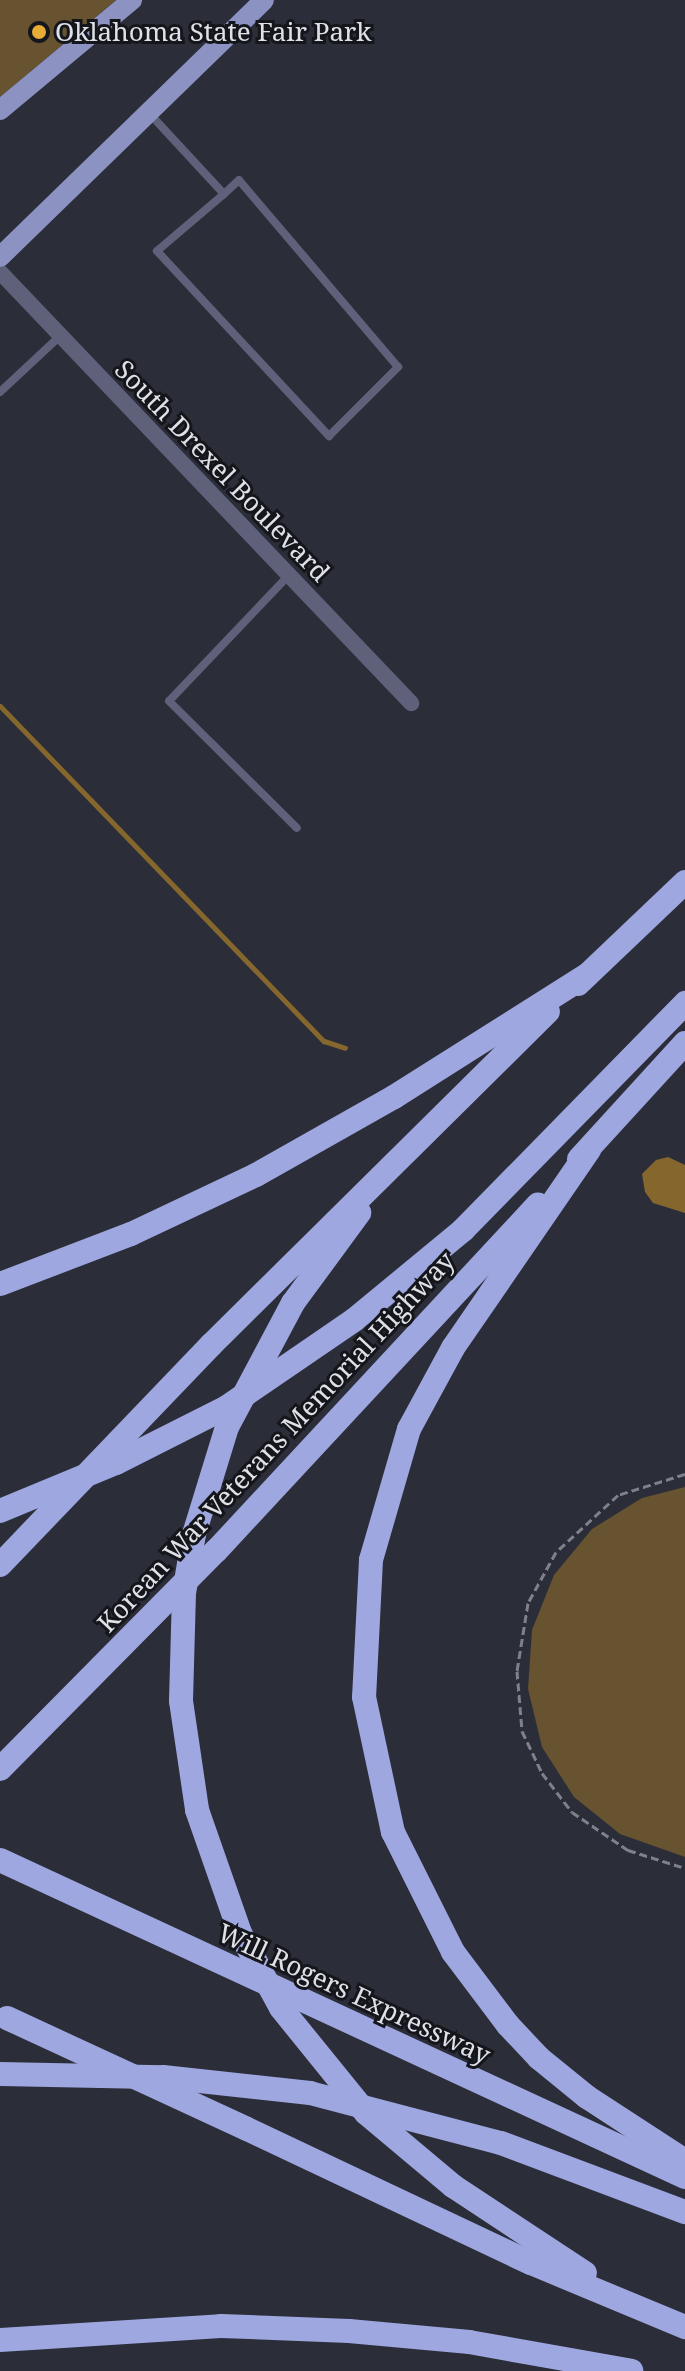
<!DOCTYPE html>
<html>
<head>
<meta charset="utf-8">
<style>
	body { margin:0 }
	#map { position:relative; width:685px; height:2371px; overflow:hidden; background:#2b2d39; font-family:"Noto Serif",serif }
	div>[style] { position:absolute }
	.green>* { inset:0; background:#675330 }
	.water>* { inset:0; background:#85672e }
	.stream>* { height:5px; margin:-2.5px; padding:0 2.5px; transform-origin:2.5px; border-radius:2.5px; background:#85672e }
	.path>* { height:3px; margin-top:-1.5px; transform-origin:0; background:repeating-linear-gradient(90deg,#7e808a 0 8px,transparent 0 12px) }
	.service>* { height:8px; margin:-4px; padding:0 4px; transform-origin:4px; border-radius:4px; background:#5e6179 }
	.minor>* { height:16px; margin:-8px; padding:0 8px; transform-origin:8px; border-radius:8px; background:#5e6179 }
	.primary>* { height:20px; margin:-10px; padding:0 10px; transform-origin:10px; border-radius:10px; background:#8c93c3 }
	.motorway>* { height:24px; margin:-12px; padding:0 12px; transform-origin:12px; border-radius:12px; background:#9ea7e0 }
	.motorway-bridge>* { height:24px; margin:-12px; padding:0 12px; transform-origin:12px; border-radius:12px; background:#9ea7e0 }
	.dots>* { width:22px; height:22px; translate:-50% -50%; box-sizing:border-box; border:4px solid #15161c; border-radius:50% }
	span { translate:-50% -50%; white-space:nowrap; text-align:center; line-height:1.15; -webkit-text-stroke:6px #15161c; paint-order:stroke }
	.poi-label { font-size:26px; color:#dfe1e9 }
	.left { translate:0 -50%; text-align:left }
	.street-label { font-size:26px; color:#dfe1e9 }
</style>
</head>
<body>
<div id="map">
	<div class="green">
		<i style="clip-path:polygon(0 0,116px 0,0 97px)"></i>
		<i style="clip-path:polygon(685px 1487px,685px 1857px,620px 1834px,574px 1797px,542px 1747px,528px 1689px,532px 1630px,554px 1575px,592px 1529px,642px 1498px)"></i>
	</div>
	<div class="water">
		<i style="clip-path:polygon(668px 1157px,685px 1165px,685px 1213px,653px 1203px,645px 1192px,642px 1174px,656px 1160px)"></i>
	</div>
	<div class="stream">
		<i style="left:0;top:706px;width:466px;rotate:46deg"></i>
		<i style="left:324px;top:1041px;width:22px;rotate:18deg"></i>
	</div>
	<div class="path">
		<i style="left:685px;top:1474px;width:70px;rotate:162.6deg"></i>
		<i style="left:618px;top:1495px;width:84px;rotate:137.4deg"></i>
		<i style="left:556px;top:1552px;width:58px;rotate:118.8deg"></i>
		<i style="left:528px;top:1603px;width:69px;rotate:99.2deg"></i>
		<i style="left:517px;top:1671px;width:60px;rotate:85.2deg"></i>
		<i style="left:522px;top:1731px;width:47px;rotate:64.5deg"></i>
		<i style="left:542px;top:1773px;width:49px;rotate:52.4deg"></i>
		<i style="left:572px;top:1812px;width:68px;rotate:34.2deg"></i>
		<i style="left:628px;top:1850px;width:60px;rotate:17.5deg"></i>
	</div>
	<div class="service">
		<i style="left:149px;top:113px;width:110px;rotate:47.2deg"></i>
		<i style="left:224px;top:194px;width:88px;rotate:139.6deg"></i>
		<i style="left:157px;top:251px;width:253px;rotate:47.1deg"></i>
		<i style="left:329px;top:436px;width:98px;rotate:-45deg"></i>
		<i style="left:398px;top:367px;width:245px;rotate:-130.4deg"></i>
		<i style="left:239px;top:180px;width:21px;rotate:137deg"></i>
		<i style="left:0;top:392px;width:81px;rotate:-43deg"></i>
		<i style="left:290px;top:574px;width:175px;rotate:133.6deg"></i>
		<i style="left:169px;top:701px;width:180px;rotate:44.8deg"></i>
	</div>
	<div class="minor">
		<i style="left:0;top:272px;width:596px;rotate:46.36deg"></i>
	</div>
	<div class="primary">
		<i style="left:0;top:110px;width:172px;rotate:-39.8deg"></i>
		<i style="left:0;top:257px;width:368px;rotate:-44.2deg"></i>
	</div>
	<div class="motorway">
		<i style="left:578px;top:984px;width:148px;rotate:-43.6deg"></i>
		<i style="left:589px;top:1150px;width:240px;rotate:124.5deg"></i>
		<i style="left:453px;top:1348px;width:92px;rotate:118.5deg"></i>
		<i style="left:409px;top:1429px;width:136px;rotate:106.2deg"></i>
		<i style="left:371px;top:1560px;width:137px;rotate:92.9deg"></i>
		<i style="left:364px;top:1697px;width:138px;rotate:77.9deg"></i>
		<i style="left:393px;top:1832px;width:134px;rotate:63.4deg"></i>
		<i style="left:453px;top:1952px;width:91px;rotate:53deg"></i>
		<i style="left:508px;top:2025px;width:45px;rotate:46.8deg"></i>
		<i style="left:539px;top:2058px;width:62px;rotate:39.1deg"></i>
		<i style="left:587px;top:2097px;width:117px;rotate:33.1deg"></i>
		<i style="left:579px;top:1159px;width:157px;rotate:-47.6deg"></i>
		<i style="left:0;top:1284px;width:140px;rotate:-20.9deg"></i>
		<i style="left:131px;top:1234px;width:138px;rotate:-25.3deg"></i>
		<i style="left:256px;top:1175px;width:159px;rotate:-29.5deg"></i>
		<i style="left:394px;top:1097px;width:228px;rotate:-32.3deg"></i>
		<i style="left:293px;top:1303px;width:112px;rotate:-53.7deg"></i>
		<i style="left:211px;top:1345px;width:474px;rotate:-44.7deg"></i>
		<i style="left:0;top:1511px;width:126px;rotate:-22.5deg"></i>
		<i style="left:116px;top:1463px;width:124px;rotate:-26.8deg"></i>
		<i style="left:227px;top:1407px;width:154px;rotate:-34.4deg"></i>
		<i style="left:354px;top:1320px;width:141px;rotate:-39.5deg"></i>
		<i style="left:463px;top:1230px;width:318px;rotate:-45.6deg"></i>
		<i style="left:0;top:1769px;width:307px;rotate:-45.3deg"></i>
		<i style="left:216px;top:1551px;width:473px;rotate:-47.1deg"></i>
		<i style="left:0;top:1860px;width:755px;rotate:24.83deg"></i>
		<i style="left:0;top:2074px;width:163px;rotate:1.1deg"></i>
		<i style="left:163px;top:2077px;width:148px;rotate:6.2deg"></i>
		<i style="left:310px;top:2093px;width:197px;rotate:14.7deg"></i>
		<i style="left:501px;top:2143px;width:197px;rotate:20.6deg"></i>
		<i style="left:247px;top:2129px;width:314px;rotate:25.3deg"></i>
		<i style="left:531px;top:2263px;width:167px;rotate:22.6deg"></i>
		<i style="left:453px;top:2186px;width:158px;rotate:33.4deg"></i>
		<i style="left:0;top:2340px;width:221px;rotate:-3.6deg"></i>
		<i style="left:221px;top:2326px;width:128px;rotate:2.2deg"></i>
		<i style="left:349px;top:2331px;width:121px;rotate:5.2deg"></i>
		<i style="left:469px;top:2342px;width:165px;rotate:10.1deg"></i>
	</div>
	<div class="motorway-bridge">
		<i style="left:293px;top:1303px;width:140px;rotate:118deg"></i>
		<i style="left:227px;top:1427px;width:112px;rotate:107.1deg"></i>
		<i style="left:194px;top:1534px;width:60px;rotate:99.6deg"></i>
		<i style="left:184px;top:1593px;width:108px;rotate:91.6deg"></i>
		<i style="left:181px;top:1701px;width:110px;rotate:81.6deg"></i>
		<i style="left:197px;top:1810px;width:130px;rotate:70.7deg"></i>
		<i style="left:240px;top:1933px;width:85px;rotate:61.3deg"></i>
		<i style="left:281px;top:2008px;width:135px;rotate:51deg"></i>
		<i style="left:366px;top:2113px;width:114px;rotate:40deg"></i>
		<i style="left:0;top:1565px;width:305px;rotate:-46.2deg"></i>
		<i style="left:7px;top:2018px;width:264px;rotate:24.8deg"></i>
	</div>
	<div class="dots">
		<i style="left:39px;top:32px;background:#e6ac36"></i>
	</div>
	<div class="poi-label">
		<span class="left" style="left:55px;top:32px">Oklahoma State Fair Park</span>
	</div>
	<div class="street-label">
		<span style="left:222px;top:471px;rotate:46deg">South Drexel Boulevard</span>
		<span style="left:276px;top:1442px;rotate:-47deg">Korean War Veterans Memorial Highway</span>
		<span style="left:354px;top:1994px;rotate:25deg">Will Rogers Expressway</span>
	</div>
</div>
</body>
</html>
